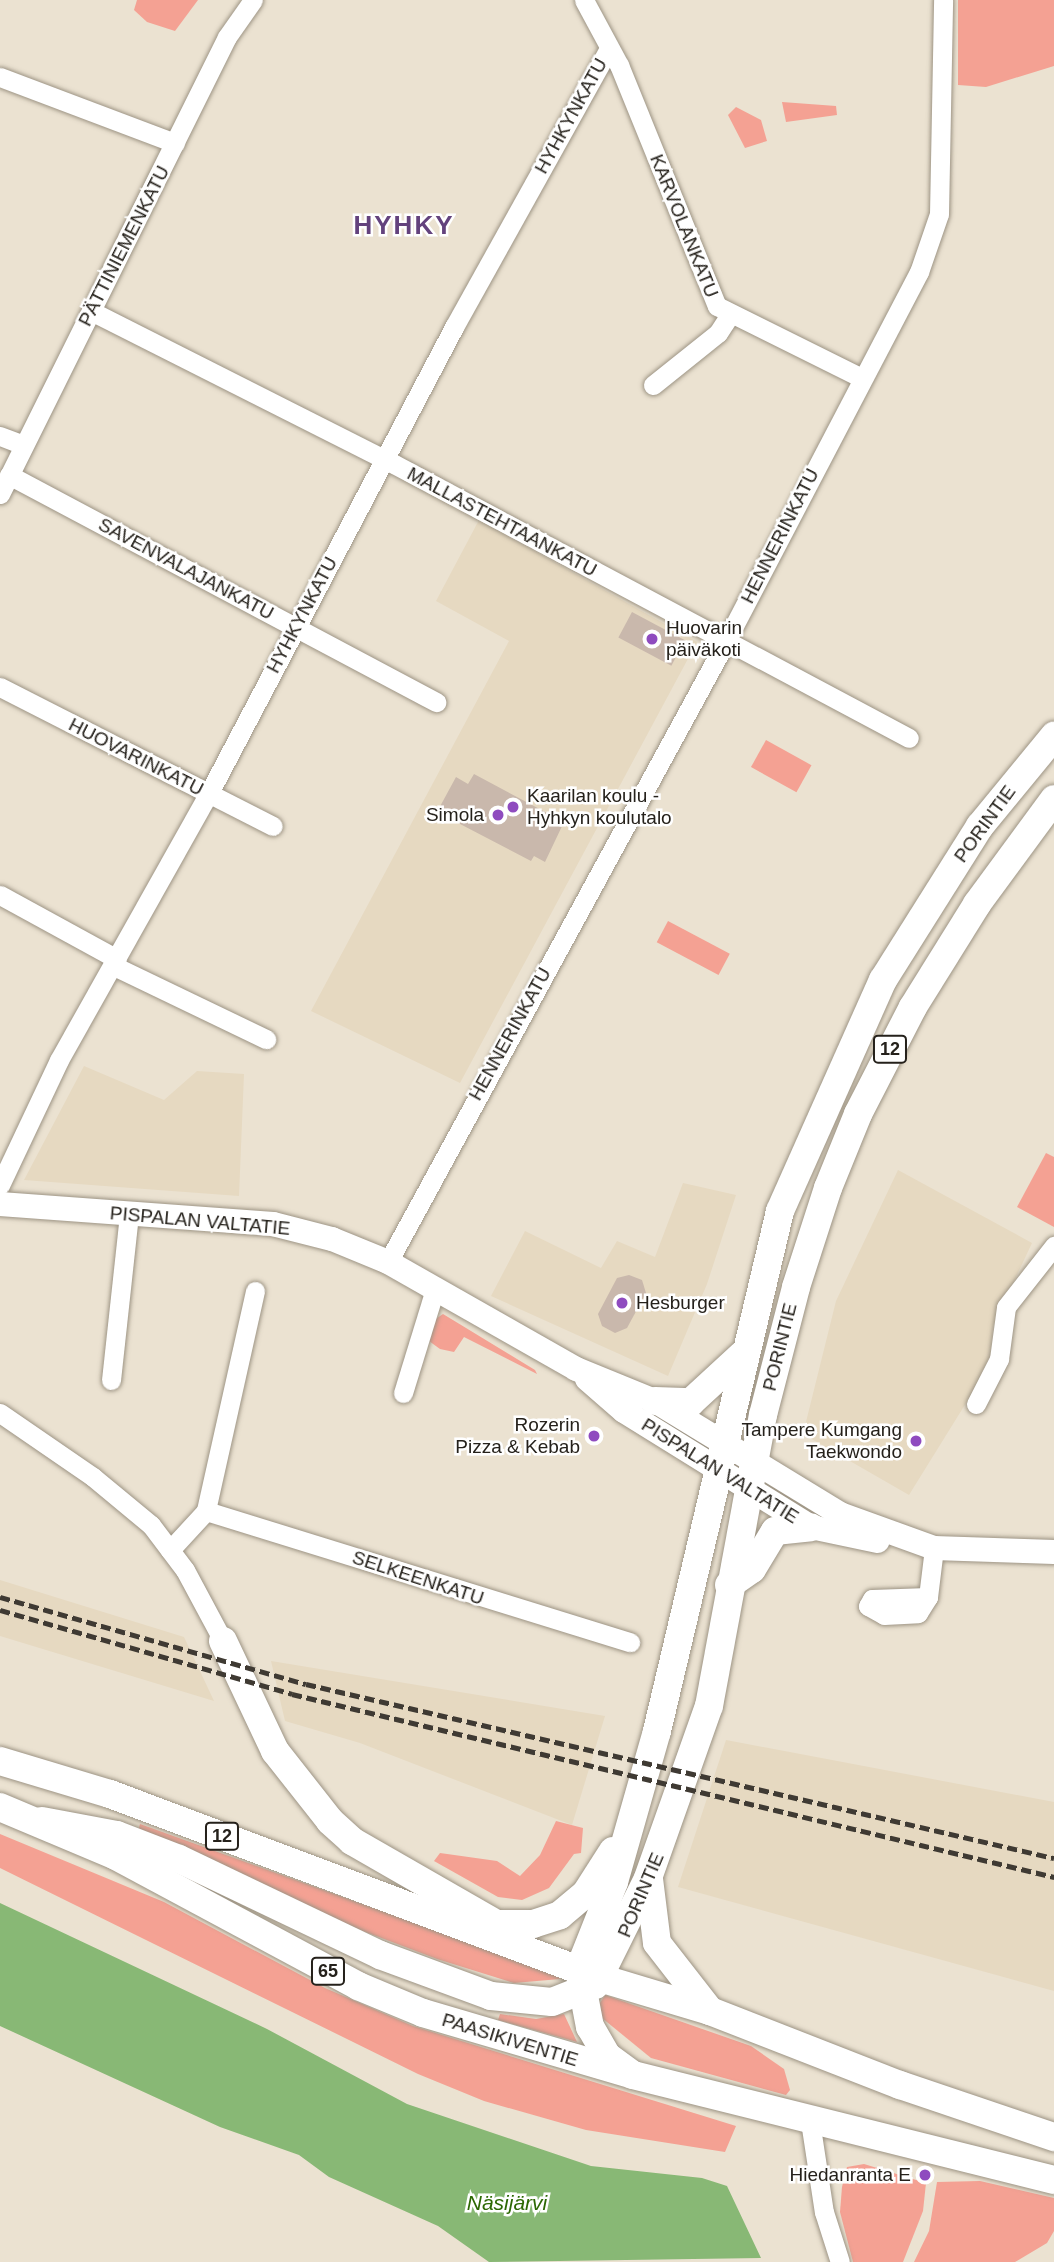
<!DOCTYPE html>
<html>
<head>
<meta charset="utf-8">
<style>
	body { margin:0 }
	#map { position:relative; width:1054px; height:2262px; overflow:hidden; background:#ebe2d1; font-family:Arial,sans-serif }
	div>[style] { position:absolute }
	.built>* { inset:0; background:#e6d9c1 }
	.green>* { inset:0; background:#f4a193; transform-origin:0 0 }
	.water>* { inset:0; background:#88b875 }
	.building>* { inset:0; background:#c9b8ac; transform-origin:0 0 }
	.roads { filter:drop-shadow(0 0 2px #9d9484) drop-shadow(0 0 2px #9d9484) }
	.minor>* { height:19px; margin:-9.5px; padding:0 9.5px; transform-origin:9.5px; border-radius:9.5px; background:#fff }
	.major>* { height:24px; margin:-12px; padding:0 12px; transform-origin:12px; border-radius:12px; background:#fff }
	.highway>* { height:28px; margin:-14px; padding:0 14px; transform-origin:14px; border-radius:14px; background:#fff }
	.rail>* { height:5px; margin-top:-2.5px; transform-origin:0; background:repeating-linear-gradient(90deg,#3f3a33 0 10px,transparent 0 15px) }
	.dots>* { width:19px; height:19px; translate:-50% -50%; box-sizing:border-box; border:4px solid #fff; border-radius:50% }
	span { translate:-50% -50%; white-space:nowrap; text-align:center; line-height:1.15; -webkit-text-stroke:5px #fff; paint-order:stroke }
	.shield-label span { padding:2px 5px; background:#fff; border:2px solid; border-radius:5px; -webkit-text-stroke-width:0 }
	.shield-label { font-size:18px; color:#25211b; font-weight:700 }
	.street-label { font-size:19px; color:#25211b }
	.poi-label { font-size:19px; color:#25211b }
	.left { translate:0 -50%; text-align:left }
	.right { translate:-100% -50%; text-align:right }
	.water-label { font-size:21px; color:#2c6803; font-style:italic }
	.district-label { font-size:26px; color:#63427d; font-weight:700; letter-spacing:2px }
</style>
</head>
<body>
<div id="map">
	<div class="built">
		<i style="clip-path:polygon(479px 520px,697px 642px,460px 1083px,311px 1011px,509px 641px,436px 601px)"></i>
		<i style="clip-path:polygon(84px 1066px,164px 1100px,197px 1071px,244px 1074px,239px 1196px,24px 1180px)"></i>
		<i style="clip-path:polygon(898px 1170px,1032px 1243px,993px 1326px,989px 1366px,909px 1495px,803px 1434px,836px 1301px)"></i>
		<i style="clip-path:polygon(683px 1183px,736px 1195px,707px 1284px,668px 1376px,491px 1296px,525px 1231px,601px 1268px,617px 1241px,655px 1257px)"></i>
		<i style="clip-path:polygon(0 1580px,184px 1637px,214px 1701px,0 1636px)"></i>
		<i style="clip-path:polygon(271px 1661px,605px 1716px,572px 1825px,360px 1743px,285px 1721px)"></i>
		<i style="clip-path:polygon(726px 1740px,1054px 1802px,1054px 1991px,678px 1887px)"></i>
	</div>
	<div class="green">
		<i style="clip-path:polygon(137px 0,198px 0,175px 31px,147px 22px,134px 10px)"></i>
		<i style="clip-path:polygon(958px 0,1054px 0,1054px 66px,986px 87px,958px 85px)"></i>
		<i style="clip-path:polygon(782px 102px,836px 106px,837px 115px,786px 122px)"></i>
		<i style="clip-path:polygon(736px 107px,761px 120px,767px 141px,745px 148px,728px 115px)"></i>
		<i style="left:766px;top:740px;width:52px;height:31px;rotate:29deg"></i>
		<i style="left:668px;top:921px;width:70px;height:24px;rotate:28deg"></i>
		<i style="clip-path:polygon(1046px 1153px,1054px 1157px,1054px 1227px,1017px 1207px)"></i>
		<i style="clip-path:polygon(443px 1314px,535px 1370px,537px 1374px,464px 1337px,454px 1352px,440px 1349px,429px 1341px,427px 1325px)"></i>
		<i style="clip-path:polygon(556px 1821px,583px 1828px,581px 1853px,574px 1854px,549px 1888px,522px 1900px,498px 1897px,434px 1861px,440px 1853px,497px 1861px,520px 1876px,540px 1855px)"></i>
		<i style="clip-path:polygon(140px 1824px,559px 1975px,560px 1979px,514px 1983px,437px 1959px,339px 1922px,138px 1831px)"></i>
		<i style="clip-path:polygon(0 1834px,164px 1902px,325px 1988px,413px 2026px,736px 2126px,725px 2152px,586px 2130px,484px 2101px,418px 2074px,0 1868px)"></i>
		<i style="clip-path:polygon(605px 1995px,751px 2046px,784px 2069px,790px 2090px,786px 2095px,651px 2058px,602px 2018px,600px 2003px)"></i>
		<i style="clip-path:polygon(500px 2014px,536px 2019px,564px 2014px,577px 2042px,498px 2020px)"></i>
		<i style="clip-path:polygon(864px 2164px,926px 2183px,923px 2211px,903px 2262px,853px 2262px,840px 2212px,842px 2187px,847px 2167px)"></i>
		<i style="clip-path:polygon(980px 2181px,1054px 2198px,1054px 2231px,1047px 2243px,1015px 2262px,914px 2262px,929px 2231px,937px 2182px)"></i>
	</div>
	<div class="water">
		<i style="clip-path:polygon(0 1903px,267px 2029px,407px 2104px,591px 2166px,702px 2178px,727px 2186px,761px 2258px,489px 2262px,438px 2226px,329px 2177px,299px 2155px,220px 2127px,0 2026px)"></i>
	</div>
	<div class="building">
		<i style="left:632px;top:612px;width:60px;height:29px;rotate:28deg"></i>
		<i style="clip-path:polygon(474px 774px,564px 822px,545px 862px,534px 856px,531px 861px,437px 812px,456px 777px,468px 784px)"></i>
		<i style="clip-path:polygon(629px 1275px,642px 1280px,646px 1293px,627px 1328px,615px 1333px,602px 1326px,598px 1314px,617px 1278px)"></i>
	</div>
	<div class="roads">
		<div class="minor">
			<i style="left:584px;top:0;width:74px;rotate:61.7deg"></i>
			<i style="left:619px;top:65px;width:260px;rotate:67.9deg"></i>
			<i style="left:717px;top:306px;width:160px;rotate:26.4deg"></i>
			<i style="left:0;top:77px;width:187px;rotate:20.7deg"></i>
			<i style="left:91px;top:311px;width:339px;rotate:26.8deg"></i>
			<i style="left:394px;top:464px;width:583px;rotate:28.01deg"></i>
			<i style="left:653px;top:385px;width:83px;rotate:-38.7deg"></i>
			<i style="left:718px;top:333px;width:20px;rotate:-57deg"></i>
			<i style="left:0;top:436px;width:25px;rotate:21deg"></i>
			<i style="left:9px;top:475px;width:484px;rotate:28deg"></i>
			<i style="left:0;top:494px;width:510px;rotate:-63.59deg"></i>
			<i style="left:227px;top:37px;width:45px;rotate:-54.9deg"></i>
			<i style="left:0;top:687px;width:306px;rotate:27deg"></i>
			<i style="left:0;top:895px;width:133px;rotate:28.7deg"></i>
			<i style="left:114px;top:966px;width:169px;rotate:25.7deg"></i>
			<i style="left:0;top:1185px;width:138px;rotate:-64.7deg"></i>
			<i style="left:59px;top:1060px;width:304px;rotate:-60.7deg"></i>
			<i style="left:208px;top:795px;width:529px;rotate:-62.27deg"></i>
			<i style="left:454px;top:327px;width:319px;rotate:-60.9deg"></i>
			<i style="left:388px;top:1262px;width:705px;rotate:-61.43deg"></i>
			<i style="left:725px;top:643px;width:419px;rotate:-62.4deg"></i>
			<i style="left:919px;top:272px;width:61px;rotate:-71deg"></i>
			<i style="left:939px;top:214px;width:214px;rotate:-88.9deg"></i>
			<i style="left:255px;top:1291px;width:225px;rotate:102.6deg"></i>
			<i style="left:206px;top:1511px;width:444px;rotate:17.2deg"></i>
			<i style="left:111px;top:1380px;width:167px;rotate:-83.8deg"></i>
			<i style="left:403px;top:1393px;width:109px;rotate:-72.9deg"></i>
			<i style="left:976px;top:1404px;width:51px;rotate:-62.9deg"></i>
			<i style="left:999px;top:1359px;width:52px;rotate:-82.3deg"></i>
			<i style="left:1006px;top:1307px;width:78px;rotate:-51.8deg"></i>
			<i style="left:0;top:1413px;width:113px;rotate:34.5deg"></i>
			<i style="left:93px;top:1477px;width:75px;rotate:39.6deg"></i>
			<i style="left:151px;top:1525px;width:56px;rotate:52.9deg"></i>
			<i style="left:185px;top:1570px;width:81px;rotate:61.8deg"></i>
			<i style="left:170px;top:1550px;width:53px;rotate:-47.3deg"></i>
			<i style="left:928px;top:1597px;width:56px;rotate:178deg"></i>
			<i style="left:872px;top:1599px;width:8px;rotate:120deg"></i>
			<i style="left:868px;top:1606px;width:18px;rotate:29deg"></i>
			<i style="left:884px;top:1615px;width:34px;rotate:-3deg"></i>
			<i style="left:918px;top:1613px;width:19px;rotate:-58deg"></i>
			<i style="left:928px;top:1597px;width:49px;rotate:-83deg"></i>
			<i style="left:810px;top:2121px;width:92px;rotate:81.3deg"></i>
			<i style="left:824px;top:2212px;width:52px;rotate:72.3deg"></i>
		</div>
		<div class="major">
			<i style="left:0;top:1204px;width:274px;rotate:4.2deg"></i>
			<i style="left:273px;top:1224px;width:61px;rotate:14.3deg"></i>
			<i style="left:332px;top:1239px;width:61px;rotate:22.3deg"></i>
			<i style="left:388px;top:1262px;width:216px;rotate:29.6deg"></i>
			<i style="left:576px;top:1369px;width:85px;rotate:22.1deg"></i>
			<i style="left:655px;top:1401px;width:217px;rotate:31.4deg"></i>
			<i style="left:840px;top:1514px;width:100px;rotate:19.9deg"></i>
			<i style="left:934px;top:1548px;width:120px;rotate:1.9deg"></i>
			<i style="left:587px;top:1379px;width:49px;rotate:40.9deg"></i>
			<i style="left:624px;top:1411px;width:220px;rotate:31.8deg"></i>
			<i style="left:811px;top:1527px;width:68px;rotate:11.8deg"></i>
		</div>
		<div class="highway">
			<i style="left:655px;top:1401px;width:36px;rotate:2deg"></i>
			<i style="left:691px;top:1402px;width:69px;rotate:-42.7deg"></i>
			<i style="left:729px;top:1585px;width:28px;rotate:-35deg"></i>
			<i style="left:752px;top:1569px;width:44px;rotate:-58.8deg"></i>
			<i style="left:775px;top:1531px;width:36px;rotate:-6deg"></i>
			<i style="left:223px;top:1641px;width:122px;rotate:64.7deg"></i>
			<i style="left:275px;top:1751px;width:89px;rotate:51.8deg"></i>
			<i style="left:330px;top:1821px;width:30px;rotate:42deg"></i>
			<i style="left:352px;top:1841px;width:179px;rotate:29.9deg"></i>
			<i style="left:0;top:1761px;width:115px;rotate:16.7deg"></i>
			<i style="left:110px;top:1794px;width:523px;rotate:20.58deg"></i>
			<i style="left:600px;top:1978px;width:115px;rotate:16.7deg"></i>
			<i style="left:710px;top:2011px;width:204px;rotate:21.3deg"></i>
			<i style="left:900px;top:2085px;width:163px;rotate:18.7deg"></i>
			<i style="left:0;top:1807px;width:126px;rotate:22.9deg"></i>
			<i style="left:116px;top:1856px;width:275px;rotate:28.2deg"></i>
			<i style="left:358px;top:1986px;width:70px;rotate:22.6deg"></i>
			<i style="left:423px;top:2013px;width:219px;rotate:16.4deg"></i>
			<i style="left:633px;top:2075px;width:434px;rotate:14deg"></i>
			<i style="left:42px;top:1821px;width:76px;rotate:10.6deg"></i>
			<i style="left:117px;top:1835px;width:66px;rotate:21.2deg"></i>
			<i style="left:179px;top:1859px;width:223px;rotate:25.5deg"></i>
			<i style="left:380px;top:1955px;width:118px;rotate:20.3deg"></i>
			<i style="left:491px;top:1996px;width:61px;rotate:5.6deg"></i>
			<i style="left:552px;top:2002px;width:46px;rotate:-21.6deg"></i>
			<i style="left:595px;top:1985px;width:119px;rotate:-63.6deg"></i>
			<i style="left:648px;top:1878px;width:182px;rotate:-70.5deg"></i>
			<i style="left:709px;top:1706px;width:296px;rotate:-79.5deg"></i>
			<i style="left:763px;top:1415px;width:132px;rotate:-75.5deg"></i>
			<i style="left:796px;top:1287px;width:104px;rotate:-72.1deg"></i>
			<i style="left:828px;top:1188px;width:80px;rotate:-67.9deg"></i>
			<i style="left:858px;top:1114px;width:120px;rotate:-62.8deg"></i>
			<i style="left:913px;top:1007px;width:121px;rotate:-58.1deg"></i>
			<i style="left:977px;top:904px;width:130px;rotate:-53.7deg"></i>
			<i style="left:649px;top:1879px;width:64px;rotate:82.9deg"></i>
			<i style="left:657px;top:1943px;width:86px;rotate:52.1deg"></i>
			<i style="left:487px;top:1924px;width:46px"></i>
			<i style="left:533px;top:1924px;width:28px;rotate:-18deg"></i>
			<i style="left:560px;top:1915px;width:34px;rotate:-40deg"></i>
			<i style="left:586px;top:1893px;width:50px;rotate:-57.3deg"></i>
			<i style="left:633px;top:2075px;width:32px;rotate:-144deg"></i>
			<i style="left:607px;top:2056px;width:34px;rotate:-120deg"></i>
			<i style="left:590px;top:2027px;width:58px;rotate:-100.9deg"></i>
			<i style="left:579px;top:1970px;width:95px;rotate:-68.3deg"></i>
			<i style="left:614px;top:1882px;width:157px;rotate:-74.1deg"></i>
			<i style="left:657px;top:1731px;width:534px;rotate:-76.69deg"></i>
			<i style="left:780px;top:1211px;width:253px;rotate:-66deg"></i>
			<i style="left:883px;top:980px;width:182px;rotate:-57.8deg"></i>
			<i style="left:980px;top:826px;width:117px;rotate:-50.6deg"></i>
		</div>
	</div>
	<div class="rail">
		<i style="left:0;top:1597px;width:318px;rotate:15.9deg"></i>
		<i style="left:306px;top:1684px;width:768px;rotate:13.1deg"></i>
		<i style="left:0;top:1610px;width:304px;rotate:16deg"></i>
		<i style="left:292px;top:1694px;width:784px;rotate:13.5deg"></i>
	</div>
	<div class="dots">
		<i style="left:652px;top:639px;background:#8f4bbf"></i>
		<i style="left:513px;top:807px;background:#8f4bbf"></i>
		<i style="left:498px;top:815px;background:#8f4bbf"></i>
		<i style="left:622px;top:1303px;background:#8f4bbf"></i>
		<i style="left:594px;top:1436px;background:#8f4bbf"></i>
		<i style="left:916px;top:1441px;background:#8f4bbf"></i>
		<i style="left:925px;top:2175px;background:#8f4bbf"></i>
	</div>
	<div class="shield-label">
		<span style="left:890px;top:1049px">12</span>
		<span style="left:222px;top:1836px">12</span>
		<span style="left:328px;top:1971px">65</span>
	</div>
	<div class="street-label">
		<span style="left:571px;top:116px;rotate:-61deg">HYHKYNKATU</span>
		<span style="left:684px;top:226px;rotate:68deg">KARVOLANKATU</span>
		<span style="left:124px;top:246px;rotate:-63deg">PÄTTINIEMENKATU</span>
		<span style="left:502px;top:522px;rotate:28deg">MALLASTEHTAANKATU</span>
		<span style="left:780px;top:536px;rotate:-63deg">HENNERINKATU</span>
		<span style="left:186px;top:569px;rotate:28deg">SAVENVALAJANKATU</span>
		<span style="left:302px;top:615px;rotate:-62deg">HYHKYNKATU</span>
		<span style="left:136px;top:757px;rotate:27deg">HUOVARINKATU</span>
		<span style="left:985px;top:824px;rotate:-54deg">PORINTIE</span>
		<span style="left:510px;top:1034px;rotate:-61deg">HENNERINKATU</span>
		<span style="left:200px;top:1221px;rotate:5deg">PISPALAN VALTATIE</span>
		<span style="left:780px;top:1347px;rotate:-76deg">PORINTIE</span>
		<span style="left:720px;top:1471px;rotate:32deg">PISPALAN VALTATIE</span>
		<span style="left:418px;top:1578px;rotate:18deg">SELKEENKATU</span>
		<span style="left:641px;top:1895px;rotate:-67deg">PORINTIE</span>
		<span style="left:510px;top:2040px;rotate:17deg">PAASIKIVENTIE</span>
	</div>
	<div class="poi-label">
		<span class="left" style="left:666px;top:639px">Huovarin<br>päiväkoti</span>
		<span class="left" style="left:527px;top:807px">Kaarilan koulu -<br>Hyhkyn koulutalo</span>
		<span class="right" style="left:484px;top:815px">Simola</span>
		<span class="left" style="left:636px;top:1303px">Hesburger</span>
		<span class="right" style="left:580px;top:1436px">Rozerin<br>Pizza &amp; Kebab</span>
		<span class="right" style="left:902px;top:1441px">Tampere Kumgang<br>Taekwondo</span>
		<span class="right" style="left:911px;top:2175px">Hiedanranta E</span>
	</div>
	<div class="water-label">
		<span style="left:507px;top:2203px">Näsijärvi</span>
	</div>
	<div class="district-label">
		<span style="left:404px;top:226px">HYHKY</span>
	</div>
</div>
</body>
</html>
